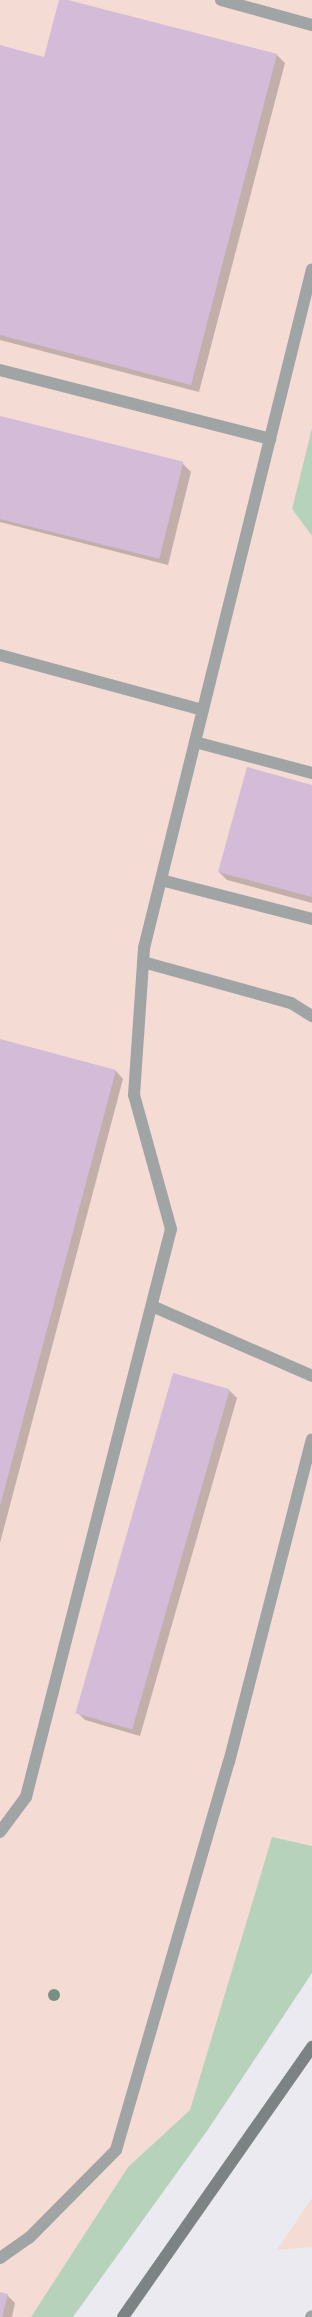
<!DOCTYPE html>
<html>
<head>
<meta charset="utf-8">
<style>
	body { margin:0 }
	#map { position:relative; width:312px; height:2317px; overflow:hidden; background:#ebeaf1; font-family:"PT Serif",serif }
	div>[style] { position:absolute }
	.industrial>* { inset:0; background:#f4dbd4 }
	.green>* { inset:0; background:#b7d2bb }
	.shadow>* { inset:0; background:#0003 }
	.building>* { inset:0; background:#d4bbd7; transform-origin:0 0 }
	.lane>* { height:12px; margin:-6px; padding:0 6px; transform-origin:6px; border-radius:6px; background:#a1a4a5 }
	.street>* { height:12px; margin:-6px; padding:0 6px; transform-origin:6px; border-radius:6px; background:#a1a4a5 }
	.secondary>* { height:12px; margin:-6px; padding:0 6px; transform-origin:6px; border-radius:6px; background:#7d8284 }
	.trees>* { width:12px; height:12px; margin:-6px; border-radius:50%; background:#789080 }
	span { translate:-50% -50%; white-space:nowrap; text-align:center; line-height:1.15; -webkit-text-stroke:4px #f8f7ff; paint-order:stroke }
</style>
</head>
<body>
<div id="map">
	<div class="industrial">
		<i style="clip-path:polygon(0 0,312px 0,312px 428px,292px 509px,312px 536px,312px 1846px,272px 1838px,190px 2110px,128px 2167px,31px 2317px,0 2317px)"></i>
		<i style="clip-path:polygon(312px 2198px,312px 2247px,277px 2250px)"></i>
	</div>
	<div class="green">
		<i style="clip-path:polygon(312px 428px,312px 536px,292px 509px)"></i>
		<i style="clip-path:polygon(272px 1837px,312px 1846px,312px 1973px,207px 2131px,73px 2317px,31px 2317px,128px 2167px,190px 2110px)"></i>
	</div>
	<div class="shadow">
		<i style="clip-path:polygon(60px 0,277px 55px,285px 63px,199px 392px,0 340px,0 46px,45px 58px)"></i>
		<i style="clip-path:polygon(0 417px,183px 464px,191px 472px,168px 565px,0 522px)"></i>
		<i style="clip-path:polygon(312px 786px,312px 903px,227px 880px,219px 872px)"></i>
		<i style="clip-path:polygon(0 1040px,116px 1071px,123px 1079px,0 1543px)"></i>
		<i style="clip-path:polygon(229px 1390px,237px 1398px,140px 1736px,85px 1720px,77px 1712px)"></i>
		<i style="clip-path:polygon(0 2293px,7px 2295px,15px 2303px,12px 2317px,0 2317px)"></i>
	</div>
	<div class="building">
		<i style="clip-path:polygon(59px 0,68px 0,277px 54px,191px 385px,0 335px,0 45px,44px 57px)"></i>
		<i style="left:0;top:416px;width:189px;height:100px;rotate:14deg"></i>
		<i style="clip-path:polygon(247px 767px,312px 785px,312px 897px,218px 872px)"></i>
		<i style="clip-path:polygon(0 1039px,116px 1070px,0 1506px)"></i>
		<i style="left:173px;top:1373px;width:59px;height:354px;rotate:16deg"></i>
		<i style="clip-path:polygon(0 2292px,8px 2294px,2px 2317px,0 2317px)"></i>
	</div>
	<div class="lane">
		<i style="left:221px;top:0;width:94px;rotate:15.4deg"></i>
		<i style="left:0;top:370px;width:279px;rotate:14.3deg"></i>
		<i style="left:0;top:655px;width:210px;rotate:15.2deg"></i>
		<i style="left:195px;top:742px;width:121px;rotate:14.8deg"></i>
		<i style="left:161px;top:880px;width:156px;rotate:14.5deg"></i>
		<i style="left:143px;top:962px;width:154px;rotate:15.5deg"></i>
		<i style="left:291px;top:1003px;width:25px;rotate:32deg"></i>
		<i style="left:152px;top:1306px;width:175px;rotate:23.6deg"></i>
		<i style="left:0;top:1832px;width:44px;rotate:-53.4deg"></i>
		<i style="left:26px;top:1797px;width:586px;rotate:-75.68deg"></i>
		<i style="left:171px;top:1229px;width:139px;rotate:-105.4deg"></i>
		<i style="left:134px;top:1095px;width:147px;rotate:-86.1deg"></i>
		<i style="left:144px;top:948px;width:699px;rotate:-76.1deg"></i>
		<i style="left:0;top:2258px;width:35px;rotate:-35deg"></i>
		<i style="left:29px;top:2238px;width:124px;rotate:-45.3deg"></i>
		<i style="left:116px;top:2150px;width:404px;rotate:-73.8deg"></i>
		<i style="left:229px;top:1762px;width:333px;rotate:-75.6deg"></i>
	</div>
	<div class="street">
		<i style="left:311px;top:2317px;width:1px;rotate:-45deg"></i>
	</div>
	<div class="secondary">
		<i style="left:123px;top:2317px;width:330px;rotate:-55deg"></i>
	</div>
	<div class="trees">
		<i style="left:54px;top:1995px"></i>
	</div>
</div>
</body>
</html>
